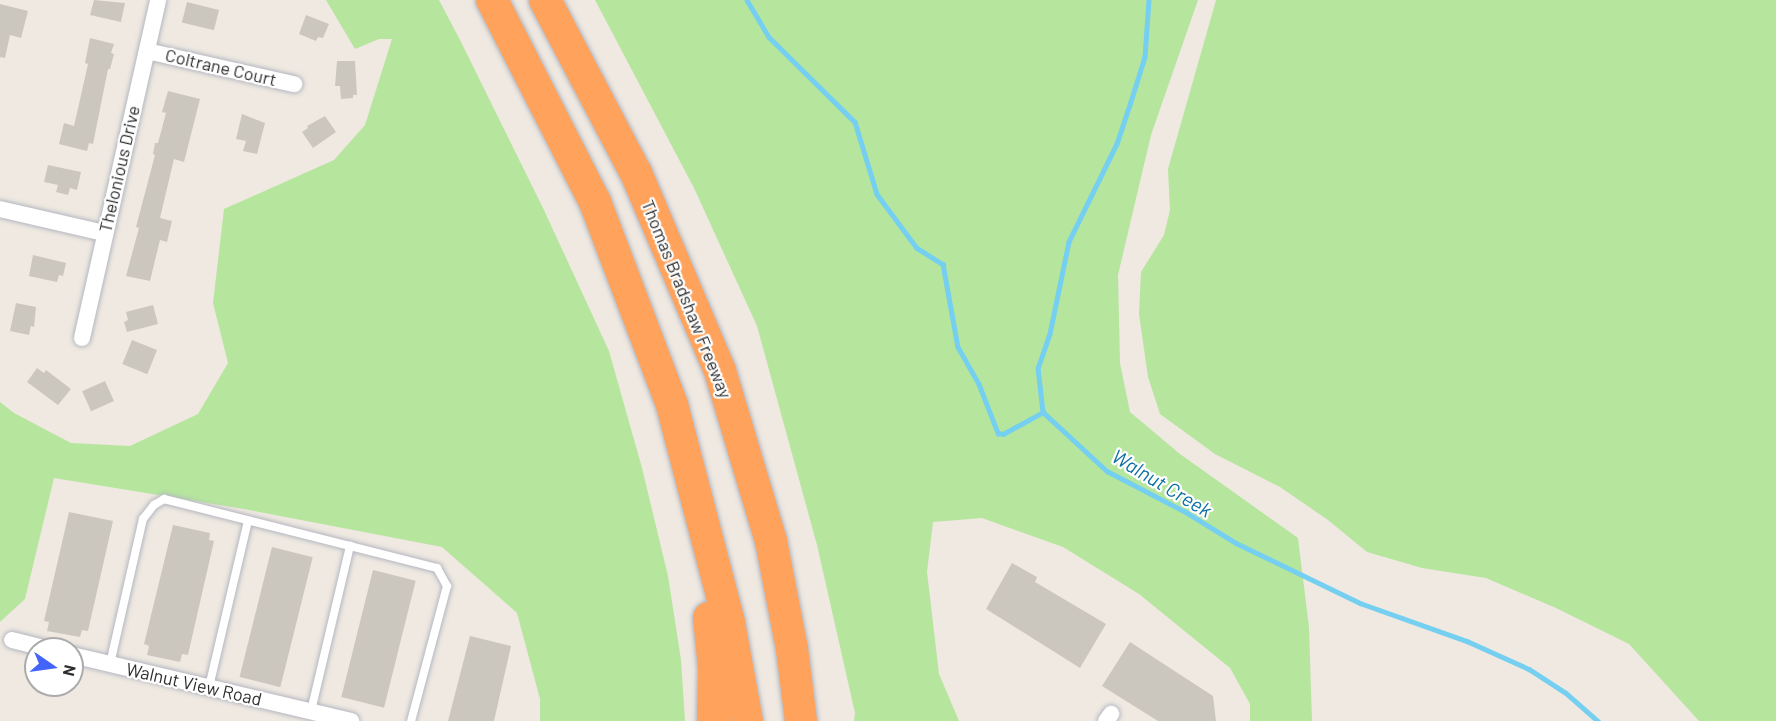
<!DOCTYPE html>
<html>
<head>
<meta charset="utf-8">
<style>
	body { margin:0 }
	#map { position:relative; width:1776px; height:721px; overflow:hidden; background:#efe9e1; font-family:Barlow,sans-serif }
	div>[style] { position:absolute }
	.green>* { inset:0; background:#b6e59e }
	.stream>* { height:4.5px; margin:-2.25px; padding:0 2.25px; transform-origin:2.25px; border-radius:2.25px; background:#75cff0 }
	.building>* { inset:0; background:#cbc7bf; transform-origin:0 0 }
	.roads { filter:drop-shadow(0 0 2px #b4b7c1) drop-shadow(0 0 2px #b4b7c1) }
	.service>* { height:8px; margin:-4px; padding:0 4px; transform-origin:4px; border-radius:4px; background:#fff }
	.minor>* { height:16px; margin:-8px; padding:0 8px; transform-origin:8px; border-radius:8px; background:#fff }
	.motorway>* { height:32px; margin:-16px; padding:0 16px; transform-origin:16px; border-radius:16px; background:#ffa35c }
	span { translate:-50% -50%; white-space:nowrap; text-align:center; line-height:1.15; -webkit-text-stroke:4.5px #fff; paint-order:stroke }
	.street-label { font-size:18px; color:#2e2e2e }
	.water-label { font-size:20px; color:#0d6fa3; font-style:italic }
	.north { position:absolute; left:24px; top:637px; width:60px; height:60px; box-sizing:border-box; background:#fff; border:2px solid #ababab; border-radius:50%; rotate:103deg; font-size:16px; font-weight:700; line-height:24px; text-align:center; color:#2e2e2e }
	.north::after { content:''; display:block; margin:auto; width:21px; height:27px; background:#4264fb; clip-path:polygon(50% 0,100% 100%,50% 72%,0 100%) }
</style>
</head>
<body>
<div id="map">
	<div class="green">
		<i style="clip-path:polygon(326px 0,439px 0,460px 40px,543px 208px,609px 351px,642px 468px,668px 576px,681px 660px,685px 721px,540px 721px,540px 699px,517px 613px,442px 547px,244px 509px,54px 478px,25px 599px,0 622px,0 402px,14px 413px,71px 443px,130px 446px,198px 414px,228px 363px,213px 303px,224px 209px,334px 160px,365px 125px,392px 39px,379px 39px,355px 49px)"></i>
		<i style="clip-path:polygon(595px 0,1198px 0,1151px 135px,1118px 275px,1120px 363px,1130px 412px,1180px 454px,1298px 538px,1309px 627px,1312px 721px,1250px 721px,1250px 704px,1230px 668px,1139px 594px,1063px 547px,982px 518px,933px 522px,927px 572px,939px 674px,959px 721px,854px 721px,855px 713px,817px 545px,757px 326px,694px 188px)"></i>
		<i style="clip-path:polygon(1216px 0,1776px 0,1776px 721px,1699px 721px,1629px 644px,1556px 608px,1486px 578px,1422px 568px,1367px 552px,1328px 520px,1280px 487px,1215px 454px,1160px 414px,1148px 377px,1139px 314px,1141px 272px,1164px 235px,1170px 210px,1168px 169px)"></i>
	</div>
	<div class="stream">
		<i style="left:747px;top:0;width:43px;rotate:59.3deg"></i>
		<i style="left:769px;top:37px;width:121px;rotate:44.7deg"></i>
		<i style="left:855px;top:122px;width:75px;rotate:73deg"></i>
		<i style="left:877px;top:194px;width:67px;rotate:53.5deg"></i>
		<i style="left:917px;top:248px;width:31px;rotate:32deg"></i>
		<i style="left:943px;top:264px;width:84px;rotate:79.8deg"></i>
		<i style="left:958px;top:347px;width:43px;rotate:60.4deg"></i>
		<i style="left:979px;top:384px;width:53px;rotate:68.8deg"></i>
		<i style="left:998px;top:433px;width:5px;rotate:11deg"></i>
		<i style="left:1003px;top:434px;width:46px;rotate:-28.8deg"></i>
		<i style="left:1149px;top:0;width:57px;rotate:94deg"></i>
		<i style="left:1145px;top:57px;width:47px;rotate:107.3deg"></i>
		<i style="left:1131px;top:102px;width:44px;rotate:108.4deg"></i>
		<i style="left:1117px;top:144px;width:109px;rotate:116.1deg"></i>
		<i style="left:1069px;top:242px;width:94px;rotate:101.7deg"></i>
		<i style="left:1050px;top:334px;width:36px;rotate:109deg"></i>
		<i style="left:1038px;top:368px;width:44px;rotate:83.5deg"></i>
		<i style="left:1043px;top:412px;width:87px;rotate:42.7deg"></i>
		<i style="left:1107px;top:471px;width:87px;rotate:27.5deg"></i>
		<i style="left:1184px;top:511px;width:61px;rotate:31.6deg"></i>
		<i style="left:1236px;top:543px;width:138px;rotate:25.8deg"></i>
		<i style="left:1360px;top:603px;width:114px;rotate:19.6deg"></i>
		<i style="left:1467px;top:641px;width:68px;rotate:24.3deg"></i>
		<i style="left:1529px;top:669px;width:44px;rotate:33deg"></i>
		<i style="left:1566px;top:693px;width:43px;rotate:41.2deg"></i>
	</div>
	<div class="building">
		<i style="clip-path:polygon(94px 0,125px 3px,121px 22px,90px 15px)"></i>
		<i style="left:187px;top:2px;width:33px;height:21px;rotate:14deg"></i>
		<i style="clip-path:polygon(0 4px,28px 11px,21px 38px,10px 35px,5px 58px,0 57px)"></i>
		<i style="clip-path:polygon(306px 15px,329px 24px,323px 38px,318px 37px,316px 41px,299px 34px)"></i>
		<i style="clip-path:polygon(90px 38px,114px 44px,111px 53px,114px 54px,110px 69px,108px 69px,93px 144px,89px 143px,87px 151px,59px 144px,64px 123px,74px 126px,88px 64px,85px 63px)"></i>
		<i style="clip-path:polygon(337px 61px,355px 61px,357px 95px,353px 95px,353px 98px,341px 99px,340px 86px,335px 86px)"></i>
		<i style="clip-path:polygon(168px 91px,200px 99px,184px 162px,174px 159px,160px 218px,172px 221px,167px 242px,160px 240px,150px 281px,126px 276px,139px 228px,136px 227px,155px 155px,153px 154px,155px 143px,158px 143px,166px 113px,162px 112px)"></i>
		<i style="clip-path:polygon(242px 114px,265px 123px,257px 154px,243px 151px,246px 141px,236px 139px)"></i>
		<i style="clip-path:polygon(325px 116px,336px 132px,313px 148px,302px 132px,308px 128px,307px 126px)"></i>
		<i style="clip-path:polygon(48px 165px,81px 172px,77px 190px,70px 188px,68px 195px,56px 192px,58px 185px,44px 182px)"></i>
		<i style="clip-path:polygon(33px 255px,66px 263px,63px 276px,59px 275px,57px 282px,29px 276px)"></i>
		<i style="clip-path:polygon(16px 303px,36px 307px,34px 327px,31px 326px,29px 335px,10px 331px)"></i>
		<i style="clip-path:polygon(153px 305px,158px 324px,127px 332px,124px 322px,128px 320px,126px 312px)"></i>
		<i style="left:132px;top:340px;width:27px;height:26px;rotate:22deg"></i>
		<i style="clip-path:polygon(37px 368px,44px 373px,46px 370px,71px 389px,58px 405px,27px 382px)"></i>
		<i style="left:105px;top:381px;width:22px;height:25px;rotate:66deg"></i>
		<i style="clip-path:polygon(69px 512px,113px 521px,88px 631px,82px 630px,80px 637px,47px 631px,49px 622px,44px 621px)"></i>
		<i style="clip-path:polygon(173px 525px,210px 533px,209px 540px,214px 541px,188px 655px,182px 654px,180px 662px,147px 655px,149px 646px,144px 644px)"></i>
		<i style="left:272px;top:547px;width:42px;height:134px;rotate:14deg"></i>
		<i style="clip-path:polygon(1012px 563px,1037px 577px,1035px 582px,1106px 624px,1080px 668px,986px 609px)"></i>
		<i style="left:373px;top:570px;width:44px;height:131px;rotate:14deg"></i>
		<i style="clip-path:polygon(470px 636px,511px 646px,494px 721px,448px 721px)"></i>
		<i style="clip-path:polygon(1130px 642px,1213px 696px,1216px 721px,1158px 721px,1102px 686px)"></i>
	</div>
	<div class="roads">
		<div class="service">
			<i style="left:110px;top:664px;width:149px;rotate:-77.2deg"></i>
			<i style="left:143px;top:519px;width:18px;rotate:-52deg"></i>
			<i style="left:154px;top:505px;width:12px;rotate:-31deg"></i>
			<i style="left:164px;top:499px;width:282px;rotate:14.2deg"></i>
			<i style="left:437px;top:568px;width:21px;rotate:61deg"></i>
			<i style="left:447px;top:586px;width:140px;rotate:104.9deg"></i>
			<i style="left:209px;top:687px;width:171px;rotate:-76.8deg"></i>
			<i style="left:311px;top:711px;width:170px;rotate:-76.7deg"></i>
		</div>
		<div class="minor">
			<i style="left:147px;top:51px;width:151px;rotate:12.7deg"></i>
			<i style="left:0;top:209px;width:107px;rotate:13deg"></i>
			<i style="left:82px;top:338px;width:346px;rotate:-77.3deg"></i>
			<i style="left:12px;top:640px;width:37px;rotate:14deg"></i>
			<i style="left:72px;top:655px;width:287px;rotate:13.3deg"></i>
			<i style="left:1106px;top:721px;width:9px;rotate:-54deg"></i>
		</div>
		<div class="motorway">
			<i style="left:492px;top:0;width:227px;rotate:63deg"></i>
			<i style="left:595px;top:202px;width:217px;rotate:69.2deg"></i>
			<i style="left:672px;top:405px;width:225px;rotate:75.3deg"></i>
			<i style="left:729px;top:623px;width:100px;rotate:79.6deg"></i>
			<i style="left:545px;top:0;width:195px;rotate:62.3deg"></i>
			<i style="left:636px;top:173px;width:215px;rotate:67deg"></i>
			<i style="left:720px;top:371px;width:177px;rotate:73.3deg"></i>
			<i style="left:771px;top:541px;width:110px;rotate:79deg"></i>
			<i style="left:792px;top:649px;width:73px;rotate:82.9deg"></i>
			<i style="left:709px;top:618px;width:50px;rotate:84.3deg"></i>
			<i style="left:714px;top:668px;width:53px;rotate:91.1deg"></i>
		</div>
	</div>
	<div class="street-label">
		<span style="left:221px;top:67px;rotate:13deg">Coltrane Court</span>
		<span style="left:119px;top:169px;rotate:-77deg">Thelonious Drive</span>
		<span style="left:687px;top:299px;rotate:68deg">Thomas Bradshaw Freeway</span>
		<span style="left:194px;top:684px;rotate:13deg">Walnut View Road</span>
	</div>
	<div class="water-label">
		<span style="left:1162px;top:483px;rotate:31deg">Walnut Creek</span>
	</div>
	<div class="north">N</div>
</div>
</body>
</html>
